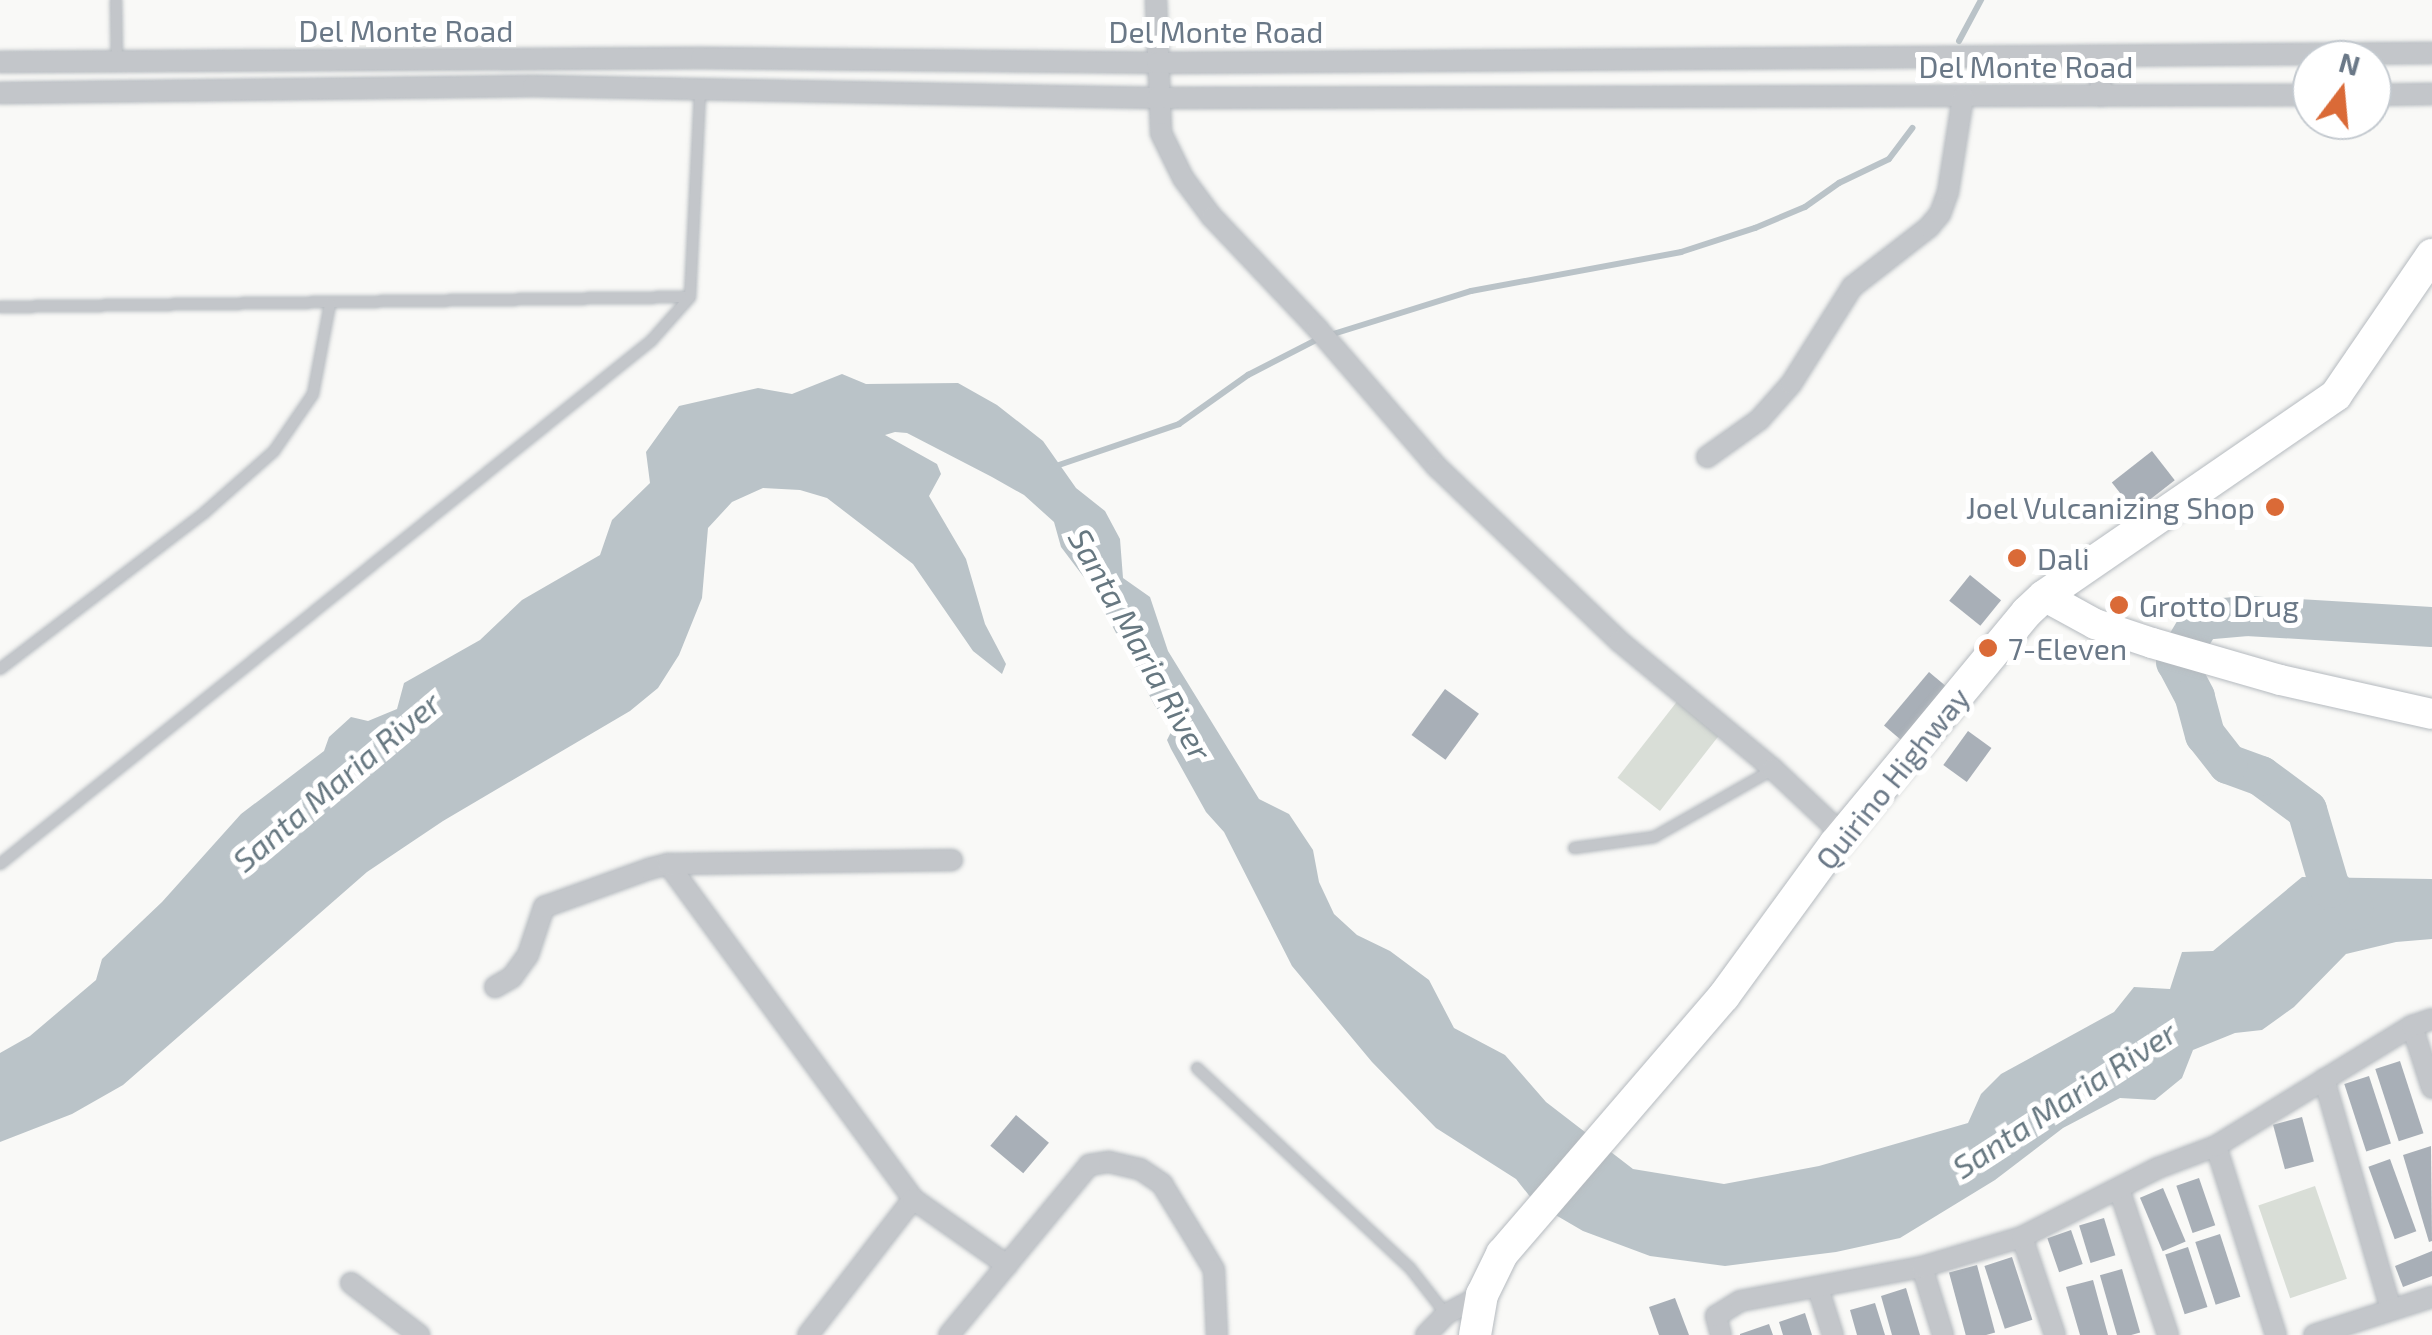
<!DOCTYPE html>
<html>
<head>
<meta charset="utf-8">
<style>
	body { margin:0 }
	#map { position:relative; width:2432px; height:1335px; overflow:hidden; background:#f9f9f7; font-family:"Exo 2",sans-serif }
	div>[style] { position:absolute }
	.green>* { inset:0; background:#d9ded7; transform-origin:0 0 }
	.water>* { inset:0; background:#bac3c8 }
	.stream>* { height:6px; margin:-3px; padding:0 3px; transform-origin:3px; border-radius:3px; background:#bac3c8 }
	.river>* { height:40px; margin:-20px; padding:0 20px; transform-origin:20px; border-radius:20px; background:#bac3c8 }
	.building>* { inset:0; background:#a8afb7; transform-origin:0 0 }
	.roads { filter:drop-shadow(0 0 2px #b5babf) drop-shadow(0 0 2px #b5babf) }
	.lane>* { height:10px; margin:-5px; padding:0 5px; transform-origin:5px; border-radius:5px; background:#c3c6ca }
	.street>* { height:20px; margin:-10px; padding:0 10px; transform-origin:10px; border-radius:10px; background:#c3c6ca }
	.secondary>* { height:30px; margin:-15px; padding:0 15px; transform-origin:15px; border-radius:15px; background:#fff }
	.primary>* { height:32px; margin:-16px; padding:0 16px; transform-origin:16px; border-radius:16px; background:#fff }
	.dots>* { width:28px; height:28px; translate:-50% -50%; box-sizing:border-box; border:5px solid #fff; border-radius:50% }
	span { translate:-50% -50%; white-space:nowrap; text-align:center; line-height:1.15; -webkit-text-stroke:10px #fff; paint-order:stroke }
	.street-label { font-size:30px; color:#6a7887 }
	.poi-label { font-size:30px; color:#6a7887 }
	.right { translate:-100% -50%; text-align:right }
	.left { translate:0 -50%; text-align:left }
	.water-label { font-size:32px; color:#677881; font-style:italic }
	.north { position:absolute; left:2292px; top:40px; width:100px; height:100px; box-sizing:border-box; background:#fff; border:2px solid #c3c9cf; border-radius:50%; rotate:16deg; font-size:28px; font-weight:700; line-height:40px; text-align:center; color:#6a7887 }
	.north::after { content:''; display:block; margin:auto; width:35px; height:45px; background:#da6a37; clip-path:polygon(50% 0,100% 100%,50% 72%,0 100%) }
</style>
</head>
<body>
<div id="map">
	<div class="green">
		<i style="left:1679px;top:699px;width:54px;height:100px;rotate:38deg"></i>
		<i style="left:2315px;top:1186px;width:98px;height:60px;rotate:71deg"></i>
	</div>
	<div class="water">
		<i style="clip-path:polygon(842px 374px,866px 384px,958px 383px,997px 405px,1043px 441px,1076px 488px,1105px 511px,1120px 539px,1123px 578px,1150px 597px,1168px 651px,1259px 799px,1289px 814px,1313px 850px,1319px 882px,1334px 914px,1357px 935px,1390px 951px,1429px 980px,1454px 1028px,1505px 1055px,1546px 1102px,1633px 1169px,1724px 1184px,1819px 1166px,1968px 1123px,1981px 1094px,2001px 1074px,2114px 1012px,2134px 987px,2170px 989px,2182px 952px,2213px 951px,2302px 877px,2432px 879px,2432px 939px,2396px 942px,2346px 954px,2294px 1007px,2262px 1030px,2235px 1033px,2193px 1050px,2182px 1078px,2155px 1100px,2120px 1098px,2063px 1128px,1995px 1180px,1900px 1238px,1836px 1252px,1725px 1266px,1650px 1256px,1583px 1231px,1535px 1203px,1516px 1179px,1436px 1128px,1372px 1062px,1292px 966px,1224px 832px,1206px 812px,1171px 749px,1167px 740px,1173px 728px,1155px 706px,1092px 588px,1061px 547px,1054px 522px,1024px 495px,992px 477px,907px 433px,895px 432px,885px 435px,937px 464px,941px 474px,929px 496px,966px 559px,985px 624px,1006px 664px,1002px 674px,973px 651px,913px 564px,827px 498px,800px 490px,763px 488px,732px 502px,708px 528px,702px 598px,679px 655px,658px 688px,630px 711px,443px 821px,367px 872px,123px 1085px,72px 1114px,0 1142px,0 1053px,30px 1036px,96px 980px,102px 959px,162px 902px,241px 814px,324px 751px,329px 737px,351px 717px,368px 721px,397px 709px,404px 683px,480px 640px,522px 600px,600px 555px,612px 520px,650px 483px,646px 452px,679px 406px,758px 388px,792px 394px)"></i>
	</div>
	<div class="stream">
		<i style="left:1959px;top:41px;width:47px;rotate:-61.8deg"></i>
		<i style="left:1330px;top:335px;width:148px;rotate:-17.3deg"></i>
		<i style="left:1471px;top:291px;width:214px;rotate:-10.5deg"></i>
		<i style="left:1681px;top:252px;width:78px;rotate:-18deg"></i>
		<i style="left:1755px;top:228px;width:54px;rotate:-22.8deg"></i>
		<i style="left:1805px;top:207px;width:42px;rotate:-35.2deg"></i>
		<i style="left:1839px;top:183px;width:55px;rotate:-25.6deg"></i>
		<i style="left:1889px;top:159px;width:39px;rotate:-53deg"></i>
		<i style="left:1053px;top:467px;width:133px;rotate:-18.8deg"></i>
		<i style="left:1179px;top:424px;width:85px;rotate:-35.4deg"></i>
		<i style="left:1248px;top:375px;width:79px;rotate:-27.2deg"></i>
	</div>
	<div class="river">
		<i style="left:2354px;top:910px;width:33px;rotate:-137deg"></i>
		<i style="left:2330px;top:888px;width:81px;rotate:-106.4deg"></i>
		<i style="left:2307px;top:810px;width:57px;rotate:-143.5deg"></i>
		<i style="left:2261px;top:776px;width:35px;rotate:-160deg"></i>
		<i style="left:2228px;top:764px;width:37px;rotate:-128deg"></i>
		<i style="left:2205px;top:735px;width:39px;rotate:-105deg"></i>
		<i style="left:2195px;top:697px;width:40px;rotate:-118deg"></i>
		<i style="left:2176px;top:662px;width:49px;rotate:-59.2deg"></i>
		<i style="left:2201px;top:620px;width:46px;rotate:-5deg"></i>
		<i style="left:2247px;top:616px;width:185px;rotate:3.4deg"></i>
	</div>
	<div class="building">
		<i style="left:2152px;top:451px;width:37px;height:51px;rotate:52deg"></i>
		<i style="left:1970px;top:575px;width:40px;height:33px;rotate:39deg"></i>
		<i style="left:1929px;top:672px;width:30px;height:70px;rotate:40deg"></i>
		<i style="left:1445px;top:689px;width:42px;height:57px;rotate:36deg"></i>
		<i style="left:1968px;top:731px;width:29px;height:42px;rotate:36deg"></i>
		<i style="left:2400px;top:1061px;width:76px;height:26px;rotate:72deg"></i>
		<i style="left:2369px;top:1076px;width:71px;height:26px;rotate:72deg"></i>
		<i style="left:1016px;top:1115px;width:43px;height:40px;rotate:40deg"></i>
		<i style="left:2302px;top:1117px;width:46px;height:30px;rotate:75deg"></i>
		<i style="clip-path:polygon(2431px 1146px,2432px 1241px,2429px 1242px,2403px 1155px)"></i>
		<i style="left:2390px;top:1159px;width:77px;height:23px;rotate:70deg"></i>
		<i style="left:2199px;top:1178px;width:50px;height:24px;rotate:71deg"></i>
		<i style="left:2163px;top:1188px;width:58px;height:25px;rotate:67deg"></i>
		<i style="left:2104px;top:1218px;width:39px;height:26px;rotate:73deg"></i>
		<i style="left:2071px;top:1230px;width:36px;height:25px;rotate:71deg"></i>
		<i style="left:2220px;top:1234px;width:66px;height:26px;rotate:72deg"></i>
		<i style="left:2188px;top:1247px;width:63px;height:24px;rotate:72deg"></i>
		<i style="clip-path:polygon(2432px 1251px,2432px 1276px,2403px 1287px,2395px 1266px)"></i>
		<i style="left:2012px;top:1257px;width:66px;height:29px;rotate:72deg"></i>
		<i style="left:1977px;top:1265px;width:70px;height:29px;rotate:75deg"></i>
		<i style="left:2122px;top:1269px;width:66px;height:23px;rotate:74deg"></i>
		<i style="clip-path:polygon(2093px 1280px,2108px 1335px,2080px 1335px,2066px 1287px)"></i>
		<i style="clip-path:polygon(1906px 1288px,1920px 1335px,1892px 1335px,1881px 1296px)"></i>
		<i style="clip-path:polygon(1675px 1298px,1689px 1335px,1659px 1335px,1649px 1307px)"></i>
		<i style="clip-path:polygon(1875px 1303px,1885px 1335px,1857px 1335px,1850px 1310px)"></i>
		<i style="clip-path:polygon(1805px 1313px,1812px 1335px,1783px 1335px,1779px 1322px)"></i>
		<i style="clip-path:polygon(1769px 1324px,1773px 1335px,1740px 1335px,1740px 1334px)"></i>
	</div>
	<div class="roads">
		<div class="lane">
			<i style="left:116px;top:0;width:61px;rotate:89.1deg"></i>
			<i style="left:0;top:307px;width:690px;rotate:-0.83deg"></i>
			<i style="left:0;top:669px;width:257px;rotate:-37.4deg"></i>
			<i style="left:204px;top:513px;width:94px;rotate:-41.5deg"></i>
			<i style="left:274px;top:451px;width:69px;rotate:-55.6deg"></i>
			<i style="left:313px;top:394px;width:92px;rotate:-79.3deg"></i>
			<i style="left:1574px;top:848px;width:81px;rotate:-7.8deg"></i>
			<i style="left:1654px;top:837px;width:136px;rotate:-29.6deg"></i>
			<i style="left:0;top:864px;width:835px;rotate:-38.78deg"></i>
			<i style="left:651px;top:341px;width:59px;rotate:-48.4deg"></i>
			<i style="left:690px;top:297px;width:207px;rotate:-87.2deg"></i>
			<i style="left:1197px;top:1068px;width:292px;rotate:43.2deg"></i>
			<i style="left:1410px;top:1268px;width:58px;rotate:52deg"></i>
		</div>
		<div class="street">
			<i style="left:1156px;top:0;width:133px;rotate:87.8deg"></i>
			<i style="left:1161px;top:133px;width:50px;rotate:63.9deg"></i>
			<i style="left:1183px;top:178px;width:49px;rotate:53.4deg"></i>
			<i style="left:1212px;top:217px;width:153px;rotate:46.6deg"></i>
			<i style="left:1317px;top:328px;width:184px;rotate:49.2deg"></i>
			<i style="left:1437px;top:467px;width:252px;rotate:43.7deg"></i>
			<i style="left:1619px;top:641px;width:200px;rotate:39.7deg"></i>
			<i style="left:1773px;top:769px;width:96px;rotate:43.3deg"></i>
			<i style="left:2100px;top:56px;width:40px;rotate:88.6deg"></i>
			<i style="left:0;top:62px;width:701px;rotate:-0.33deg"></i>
			<i style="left:701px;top:58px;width:456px;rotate:0.6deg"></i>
			<i style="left:1157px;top:63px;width:1275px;rotate:-0.45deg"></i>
			<i style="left:0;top:93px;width:533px;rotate:-0.75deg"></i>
			<i style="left:533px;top:86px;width:624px;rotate:1.1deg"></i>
			<i style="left:1157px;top:98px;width:1155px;rotate:-0.15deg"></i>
			<i style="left:2372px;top:95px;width:60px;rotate:-1deg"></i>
			<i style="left:1707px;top:457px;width:64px;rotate:-35.4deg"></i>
			<i style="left:1759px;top:420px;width:48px;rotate:-48.4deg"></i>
			<i style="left:1791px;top:384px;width:115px;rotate:-57.8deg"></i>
			<i style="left:1852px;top:287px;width:98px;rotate:-37.9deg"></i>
			<i style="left:1929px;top:227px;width:17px;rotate:-50deg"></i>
			<i style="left:1940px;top:214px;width:23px;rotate:-70deg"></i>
			<i style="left:1948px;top:192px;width:96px;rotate:-81deg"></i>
			<i style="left:668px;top:864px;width:415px;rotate:53.8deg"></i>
			<i style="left:495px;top:987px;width:20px;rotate:-30deg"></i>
			<i style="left:512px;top:977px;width:27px;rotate:-54deg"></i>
			<i style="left:528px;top:955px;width:51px;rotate:-71.6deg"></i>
			<i style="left:544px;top:907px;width:112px;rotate:-19.9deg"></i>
			<i style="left:649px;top:869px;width:20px;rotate:-15deg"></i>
			<i style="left:668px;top:864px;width:284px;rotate:-0.8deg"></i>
			<i style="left:2412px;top:1026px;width:65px;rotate:72.1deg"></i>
			<i style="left:2324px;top:1079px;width:240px;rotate:73.8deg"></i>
			<i style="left:2216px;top:1146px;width:198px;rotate:72.4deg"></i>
			<i style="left:2119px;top:1189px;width:154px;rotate:71.4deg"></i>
			<i style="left:2022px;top:1237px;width:103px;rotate:71.4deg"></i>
			<i style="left:1922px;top:1267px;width:71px;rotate:72.8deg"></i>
			<i style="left:351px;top:1283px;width:86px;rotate:37.4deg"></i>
			<i style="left:1818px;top:1288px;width:49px;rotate:72.3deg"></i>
			<i style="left:808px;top:1335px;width:172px;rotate:-52.3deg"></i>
			<i style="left:913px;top:1199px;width:115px;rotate:35.1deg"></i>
			<i style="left:949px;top:1335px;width:220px;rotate:-50.5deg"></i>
			<i style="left:1089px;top:1165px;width:20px;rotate:-9deg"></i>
			<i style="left:1109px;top:1162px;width:32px;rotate:13deg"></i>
			<i style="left:1140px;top:1169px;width:27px;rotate:34deg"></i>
			<i style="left:1162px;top:1184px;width:69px;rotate:58.6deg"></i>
			<i style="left:1198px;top:1243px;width:31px;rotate:59deg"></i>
			<i style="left:1214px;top:1270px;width:65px;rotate:87.4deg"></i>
			<i style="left:1426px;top:1335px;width:29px;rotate:-46deg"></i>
			<i style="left:1446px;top:1314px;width:41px;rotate:-27.8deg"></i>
			<i style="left:1721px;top:1335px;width:20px;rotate:-105deg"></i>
			<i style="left:1716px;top:1316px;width:28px;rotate:-32deg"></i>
			<i style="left:1740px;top:1301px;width:185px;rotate:-10.6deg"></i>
			<i style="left:1922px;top:1267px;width:104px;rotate:-16.7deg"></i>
			<i style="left:2022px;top:1237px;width:153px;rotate:-26.9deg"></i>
			<i style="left:2158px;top:1168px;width:62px;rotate:-20.8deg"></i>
			<i style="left:2216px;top:1146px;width:230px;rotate:-31.5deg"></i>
			<i style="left:2412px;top:1026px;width:21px;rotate:-19deg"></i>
			<i style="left:2314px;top:1335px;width:124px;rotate:-17.9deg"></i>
		</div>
		<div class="secondary">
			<i style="left:2044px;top:596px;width:58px;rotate:28.8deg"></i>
			<i style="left:2095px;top:624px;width:60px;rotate:18.4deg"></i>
			<i style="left:2152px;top:643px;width:133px;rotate:16.1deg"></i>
			<i style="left:2280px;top:680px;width:156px;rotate:12.6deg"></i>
		</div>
		<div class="primary">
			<i style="left:1475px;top:1335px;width:41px;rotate:-80.1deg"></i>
			<i style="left:1482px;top:1295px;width:46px;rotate:-64deg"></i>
			<i style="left:1502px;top:1254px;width:340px;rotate:-49.3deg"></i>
			<i style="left:1724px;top:996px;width:188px;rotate:-53.9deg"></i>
			<i style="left:1835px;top:844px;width:301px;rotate:-50.4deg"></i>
			<i style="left:2027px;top:612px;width:23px;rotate:-43deg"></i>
			<i style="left:2044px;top:596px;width:354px;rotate:-34.5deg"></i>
			<i style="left:2336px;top:395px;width:170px;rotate:-55.6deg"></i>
		</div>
	</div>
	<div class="dots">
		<i style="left:2275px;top:507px;background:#da6a37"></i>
		<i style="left:2017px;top:558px;background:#da6a37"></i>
		<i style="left:2119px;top:605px;background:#da6a37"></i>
		<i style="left:1988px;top:648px;background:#da6a37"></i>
	</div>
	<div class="street-label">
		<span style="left:406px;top:30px">Del Monte Road</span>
		<span style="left:1216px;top:31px">Del Monte Road</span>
		<span style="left:2026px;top:66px">Del Monte Road</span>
		<span style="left:1892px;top:778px;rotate:-51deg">Quirino Highway</span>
	</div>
	<div class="poi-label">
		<span class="right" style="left:2255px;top:507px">Joel Vulcanizing Shop</span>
		<span class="left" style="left:2037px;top:558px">Dali</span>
		<span class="left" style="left:2139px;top:605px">Grotto Drug</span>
		<span class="left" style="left:2008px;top:648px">7-Eleven</span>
	</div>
	<div class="water-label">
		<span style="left:1141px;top:644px;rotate:61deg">Santa Maria River</span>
		<span style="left:336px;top:781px;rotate:-40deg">Santa Maria River</span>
		<span style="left:2064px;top:1099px;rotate:-33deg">Santa Maria River</span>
	</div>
	<div class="north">N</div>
</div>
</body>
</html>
